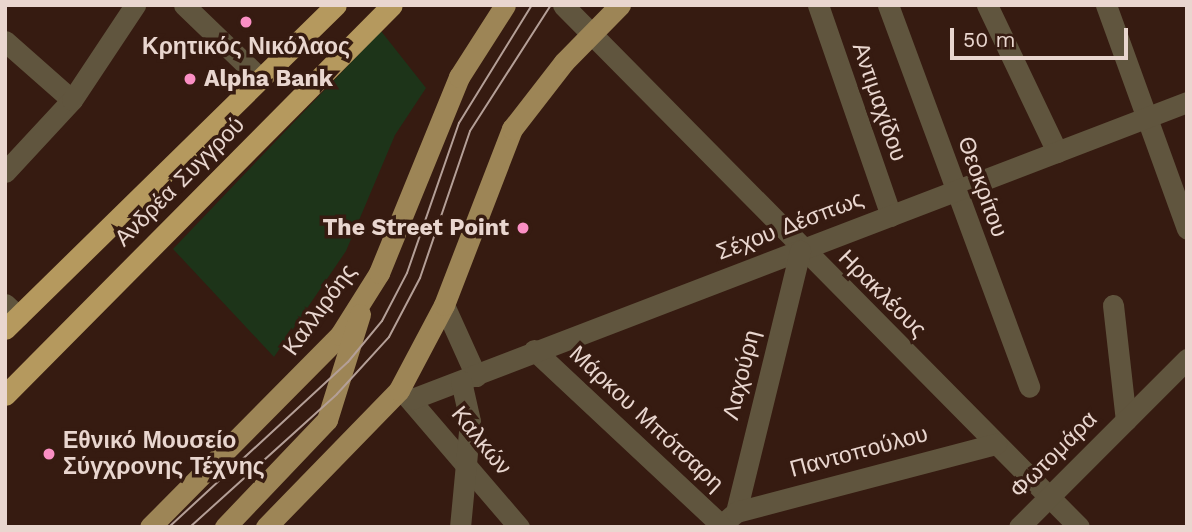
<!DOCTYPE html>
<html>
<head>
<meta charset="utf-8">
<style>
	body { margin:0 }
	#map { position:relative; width:1192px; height:532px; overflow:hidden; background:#361b11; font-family:"Work Sans",sans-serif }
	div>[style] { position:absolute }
	.green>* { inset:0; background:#1d3419 }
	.minor>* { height:21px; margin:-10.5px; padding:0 10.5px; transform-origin:10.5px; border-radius:10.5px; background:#60553e }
	.major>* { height:21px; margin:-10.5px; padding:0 10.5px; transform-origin:10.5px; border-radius:10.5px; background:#9d8556 }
	.highway>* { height:21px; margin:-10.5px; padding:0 10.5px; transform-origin:10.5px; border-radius:10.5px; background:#b5995e }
	.tram>* { height:2px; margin:-1px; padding:0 1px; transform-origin:1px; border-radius:1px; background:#b49f97 }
	.dots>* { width:19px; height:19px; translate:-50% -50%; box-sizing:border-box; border:4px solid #361b11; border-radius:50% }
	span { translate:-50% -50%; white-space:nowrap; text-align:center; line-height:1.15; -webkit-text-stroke:7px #361b11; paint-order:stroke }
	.poi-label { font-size:23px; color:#e9d6cf; font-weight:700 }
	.left { translate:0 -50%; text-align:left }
	.right { translate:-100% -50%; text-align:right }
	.street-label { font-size:23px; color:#e9d6cf }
	.frame { position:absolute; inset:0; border:7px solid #e9d6cf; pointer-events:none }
	.scale { position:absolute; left:950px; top:28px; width:178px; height:32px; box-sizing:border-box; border:4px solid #e9d6cf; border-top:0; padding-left:9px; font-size:21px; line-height:24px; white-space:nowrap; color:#e9d6cf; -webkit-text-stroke:5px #361b11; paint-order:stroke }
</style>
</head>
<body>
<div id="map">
	<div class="green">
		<i style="clip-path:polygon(381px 31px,426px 88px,395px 135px,346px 251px,274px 357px,173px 249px)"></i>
	</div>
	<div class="minor">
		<i style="left:184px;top:5px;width:107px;rotate:43.9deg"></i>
		<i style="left:563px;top:5px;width:734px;rotate:45.33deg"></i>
		<i style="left:818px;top:5px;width:223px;rotate:70.9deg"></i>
		<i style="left:888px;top:5px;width:407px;rotate:69.7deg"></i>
		<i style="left:987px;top:5px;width:163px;rotate:64.5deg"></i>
		<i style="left:1106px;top:5px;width:238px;rotate:70.1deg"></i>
		<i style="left:5px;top:41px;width:89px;rotate:41.4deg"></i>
		<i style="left:5px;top:172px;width:98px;rotate:-47.1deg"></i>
		<i style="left:72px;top:100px;width:114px;rotate:-56.4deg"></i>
		<i style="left:5px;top:304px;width:18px;rotate:43deg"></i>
		<i style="left:444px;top:305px;width:78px;rotate:65.7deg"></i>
		<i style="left:1113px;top:305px;width:116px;rotate:83.6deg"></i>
		<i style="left:534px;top:350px;width:259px;rotate:43.1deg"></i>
		<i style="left:404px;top:393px;width:177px;rotate:49.4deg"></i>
		<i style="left:412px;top:399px;width:830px;rotate:-20.97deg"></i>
		<i style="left:736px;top:512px;width:269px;rotate:-76.2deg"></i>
		<i style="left:460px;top:527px;width:106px;rotate:-84.6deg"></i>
		<i style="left:470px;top:421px;width:41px;rotate:-102.7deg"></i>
		<i style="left:719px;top:527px;width:23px;rotate:-41deg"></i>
		<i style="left:736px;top:512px;width:269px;rotate:-14.7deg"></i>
		<i style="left:1019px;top:527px;width:238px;rotate:-45deg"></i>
	</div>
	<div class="major">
		<i style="left:150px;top:527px;width:270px;rotate:-45.3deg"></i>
		<i style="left:340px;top:335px;width:73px;rotate:-57.8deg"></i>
		<i style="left:379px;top:273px;width:212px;rotate:-67.8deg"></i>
		<i style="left:459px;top:77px;width:85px;rotate:-57.4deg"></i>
		<i style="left:225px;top:527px;width:148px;rotate:-46.4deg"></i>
		<i style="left:327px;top:420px;width:111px;rotate:-72.7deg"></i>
		<i style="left:266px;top:527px;width:191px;rotate:-45.8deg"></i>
		<i style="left:399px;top:390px;width:96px;rotate:-62.1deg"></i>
		<i style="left:444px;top:305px;width:189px;rotate:-68.9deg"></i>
		<i style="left:512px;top:129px;width:85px;rotate:-52.2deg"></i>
		<i style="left:564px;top:62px;width:80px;rotate:-45.5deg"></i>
	</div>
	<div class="highway">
		<i style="left:5px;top:329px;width:463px;rotate:-44.4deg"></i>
		<i style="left:5px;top:395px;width:549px;rotate:-45.22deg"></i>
	</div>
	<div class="tram">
		<i style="left:169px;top:527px;width:243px;rotate:-42.7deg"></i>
		<i style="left:348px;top:362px;width:53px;rotate:-50.3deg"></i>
		<i style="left:382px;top:321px;width:54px;rotate:-62.5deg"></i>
		<i style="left:407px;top:273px;width:159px;rotate:-70.9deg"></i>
		<i style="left:459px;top:123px;width:139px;rotate:-58.3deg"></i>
		<i style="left:190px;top:527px;width:198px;rotate:-42.1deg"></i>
		<i style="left:337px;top:394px;width:77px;rotate:-47.6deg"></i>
		<i style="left:389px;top:337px;width:67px;rotate:-62.3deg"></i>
		<i style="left:420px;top:278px;width:155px;rotate:-71.2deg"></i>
		<i style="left:470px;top:131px;width:150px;rotate:-57.3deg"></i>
	</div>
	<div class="dots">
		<i style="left:246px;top:22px;background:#fb8fc4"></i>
		<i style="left:190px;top:79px;background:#fb8fc4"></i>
		<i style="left:523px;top:228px;background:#fb8fc4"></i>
		<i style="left:49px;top:454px;background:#fb8fc4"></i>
	</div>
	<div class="poi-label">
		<span style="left:246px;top:47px">Κρητικός Νικόλαος</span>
		<span class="left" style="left:204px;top:79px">Alpha Bank</span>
		<span class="right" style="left:509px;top:228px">The Street Point</span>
		<span class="left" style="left:63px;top:454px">Εθνικό Μουσείο<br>Σύγχρονης Τέχνης</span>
	</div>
	<div class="street-label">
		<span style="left:879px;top:102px;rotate:71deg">Αντιμαχίδου</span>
		<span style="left:180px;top:182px;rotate:-45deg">Ανδρέα Συγγρού</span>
		<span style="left:982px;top:187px;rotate:70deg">Θεοκρίτου</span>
		<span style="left:790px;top:226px;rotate:-21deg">Σέχου Δέσπως</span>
		<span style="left:882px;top:294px;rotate:45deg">Ηρακλέους</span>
		<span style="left:320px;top:310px;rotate:-54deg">Καλλιρόης</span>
		<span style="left:742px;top:375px;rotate:-76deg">Λαχούρη</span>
		<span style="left:646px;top:419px;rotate:43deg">Μάρκου Μπότσαρη</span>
		<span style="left:481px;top:441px;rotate:51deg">Καλκών</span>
		<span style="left:859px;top:452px;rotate:-15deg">Παντοπούλου</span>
		<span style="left:1054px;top:455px;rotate:-45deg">Φωτομάρα</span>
	</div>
	<div class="frame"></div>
	<div class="scale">50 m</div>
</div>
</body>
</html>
